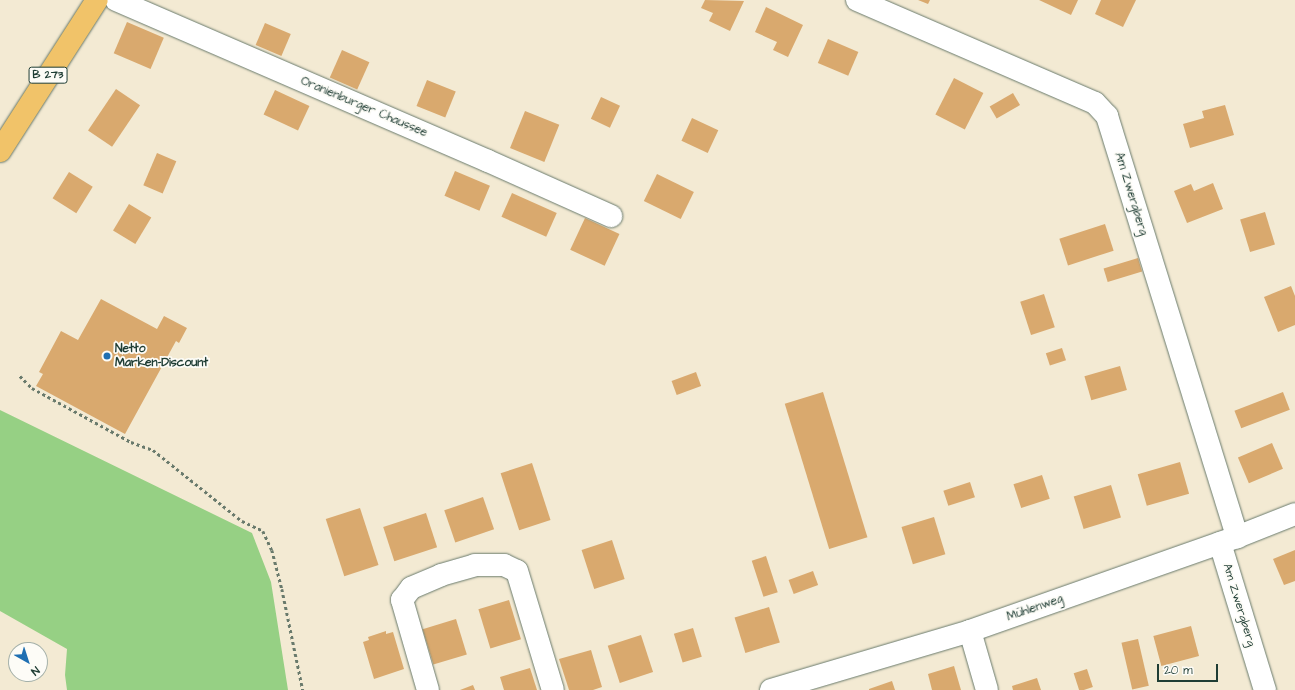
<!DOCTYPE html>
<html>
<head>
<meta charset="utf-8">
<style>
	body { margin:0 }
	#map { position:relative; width:1295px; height:690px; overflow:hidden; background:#f3ead3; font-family:"Architects Daughter",sans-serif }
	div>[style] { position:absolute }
	.green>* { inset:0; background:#96d084 }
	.building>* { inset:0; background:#d9a96e; transform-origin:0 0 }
	.path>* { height:2.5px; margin-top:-1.25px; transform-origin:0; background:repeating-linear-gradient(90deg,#697a6c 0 3px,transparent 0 6px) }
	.roads { filter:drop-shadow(0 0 1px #697a6c) drop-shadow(0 0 1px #697a6c) }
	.minor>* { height:22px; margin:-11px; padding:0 11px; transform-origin:11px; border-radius:11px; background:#fff }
	.major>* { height:22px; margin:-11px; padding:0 11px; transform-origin:11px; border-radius:11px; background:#f1c369 }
	.dots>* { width:11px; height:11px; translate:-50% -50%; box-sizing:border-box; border:2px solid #fdfcf7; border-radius:50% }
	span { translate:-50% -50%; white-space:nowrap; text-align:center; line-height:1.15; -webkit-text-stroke:3.5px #fdfcf7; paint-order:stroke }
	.shield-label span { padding:1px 3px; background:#fdfcf7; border:1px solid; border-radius:3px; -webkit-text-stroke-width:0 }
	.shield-label { font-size:11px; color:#1f3d34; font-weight:700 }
	.street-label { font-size:12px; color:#1f3d34 }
	.poi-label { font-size:12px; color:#1f3d34; font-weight:700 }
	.left { translate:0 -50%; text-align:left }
	.north { position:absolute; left:8px; top:642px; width:40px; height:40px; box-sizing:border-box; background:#fdfcf7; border:1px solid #a4b0a9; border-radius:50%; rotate:141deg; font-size:11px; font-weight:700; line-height:16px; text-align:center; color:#1f3d34 }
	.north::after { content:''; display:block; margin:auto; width:14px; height:18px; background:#1f6fb2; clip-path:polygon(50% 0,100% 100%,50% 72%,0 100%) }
	.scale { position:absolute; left:1157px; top:664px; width:61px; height:18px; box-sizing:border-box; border:2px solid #1f3d34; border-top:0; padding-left:5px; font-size:12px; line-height:14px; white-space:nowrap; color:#1f3d34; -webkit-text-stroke:3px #fdfcf7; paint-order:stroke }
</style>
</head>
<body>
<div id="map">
	<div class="green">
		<i style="clip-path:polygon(0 410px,252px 533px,271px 582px,288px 690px,67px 690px,65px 675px,67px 649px,0 611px)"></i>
	</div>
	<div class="building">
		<i style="clip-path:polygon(705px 0,744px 1px,730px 31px,709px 21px,713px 13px,701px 8px)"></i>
		<i style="clip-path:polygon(918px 0,930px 0,928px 4px)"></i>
		<i style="clip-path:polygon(1039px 0,1078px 0,1071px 15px)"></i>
		<i style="clip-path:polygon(1101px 0,1136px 0,1123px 27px,1095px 14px)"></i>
		<i style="clip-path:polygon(766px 7px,803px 25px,788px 57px,773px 50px,777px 42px,755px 32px)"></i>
		<i style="left:127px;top:22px;width:40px;height:34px;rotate:23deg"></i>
		<i style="left:265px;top:23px;width:28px;height:24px;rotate:23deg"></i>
		<i style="left:828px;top:39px;width:33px;height:26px;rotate:23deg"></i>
		<i style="left:342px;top:50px;width:30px;height:30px;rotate:24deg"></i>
		<i style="left:954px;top:78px;width:33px;height:41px;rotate:27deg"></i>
		<i style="left:427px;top:80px;width:31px;height:28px;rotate:22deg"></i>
		<i style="left:116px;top:89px;width:29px;height:50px;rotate:34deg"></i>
		<i style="left:275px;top:90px;width:38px;height:27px;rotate:25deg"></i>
		<i style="left:1013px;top:93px;width:14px;height:27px;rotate:60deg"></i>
		<i style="left:601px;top:97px;width:21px;height:24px;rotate:25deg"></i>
		<i style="clip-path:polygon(1225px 105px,1234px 135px,1190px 148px,1183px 124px,1204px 118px,1202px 111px)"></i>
		<i style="left:525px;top:111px;width:37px;height:40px;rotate:22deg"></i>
		<i style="left:692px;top:118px;width:29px;height:25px;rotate:25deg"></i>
		<i style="left:157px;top:153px;width:21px;height:35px;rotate:23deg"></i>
		<i style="left:455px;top:171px;width:38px;height:27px;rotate:23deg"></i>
		<i style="left:69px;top:172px;width:28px;height:31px;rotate:32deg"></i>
		<i style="left:657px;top:174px;width:41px;height:30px;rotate:26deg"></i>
		<i style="clip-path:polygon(1213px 183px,1223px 209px,1187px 223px,1174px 191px,1191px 184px,1194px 191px)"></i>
		<i style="left:512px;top:193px;width:49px;height:26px;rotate:24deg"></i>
		<i style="left:129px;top:204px;width:26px;height:31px;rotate:31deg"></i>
		<i style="left:1265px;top:212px;width:34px;height:26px;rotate:73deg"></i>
		<i style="left:585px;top:218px;width:38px;height:35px;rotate:25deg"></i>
		<i style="left:1105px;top:224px;width:28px;height:48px;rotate:72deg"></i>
		<i style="left:1138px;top:258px;width:14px;height:36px;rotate:73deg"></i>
		<i style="clip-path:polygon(1291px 286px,1295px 296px,1295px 325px,1278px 332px,1264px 297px)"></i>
		<i style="left:1044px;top:294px;width:35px;height:25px;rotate:72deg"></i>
		<i style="clip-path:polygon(101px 299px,157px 329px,164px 316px,187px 328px,179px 343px,176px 341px,125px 434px,36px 386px,43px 374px,39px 372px,61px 331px,78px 340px)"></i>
		<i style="left:1062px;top:348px;width:13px;height:17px;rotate:72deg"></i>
		<i style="left:1120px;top:366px;width:25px;height:37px;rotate:74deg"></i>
		<i style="left:696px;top:372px;width:15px;height:26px;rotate:70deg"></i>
		<i style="left:823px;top:392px;width:152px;height:40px;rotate:73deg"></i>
		<i style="left:1283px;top:392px;width:19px;height:52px;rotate:69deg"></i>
		<i style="left:1272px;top:443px;width:28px;height:37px;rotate:67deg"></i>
		<i style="left:1180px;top:462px;width:33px;height:44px;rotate:74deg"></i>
		<i style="left:532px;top:463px;width:60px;height:33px;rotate:72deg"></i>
		<i style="left:1042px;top:475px;width:25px;height:30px;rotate:72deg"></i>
		<i style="left:970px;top:482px;width:16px;height:28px;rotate:72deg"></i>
		<i style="left:1111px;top:485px;width:34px;height:39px;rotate:73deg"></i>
		<i style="left:483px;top:497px;width:34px;height:41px;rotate:71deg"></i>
		<i style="left:360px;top:508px;width:60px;height:36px;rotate:72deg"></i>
		<i style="left:426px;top:513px;width:36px;height:45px;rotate:72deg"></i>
		<i style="left:934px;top:517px;width:39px;height:34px;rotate:73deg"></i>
		<i style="left:612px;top:540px;width:41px;height:32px;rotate:72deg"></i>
		<i style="clip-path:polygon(1295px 550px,1295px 581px,1284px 585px,1273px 559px)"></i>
		<i style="left:766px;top:556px;width:38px;height:15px;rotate:72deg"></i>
		<i style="left:813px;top:571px;width:15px;height:26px;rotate:70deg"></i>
		<i style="left:509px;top:600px;width:41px;height:32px;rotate:73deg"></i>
		<i style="left:769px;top:607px;width:37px;height:36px;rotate:73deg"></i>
		<i style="left:456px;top:619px;width:37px;height:35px;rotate:73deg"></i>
		<i style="left:1191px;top:626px;width:31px;height:39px;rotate:75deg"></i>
		<i style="left:693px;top:628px;width:30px;height:20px;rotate:73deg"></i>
		<i style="clip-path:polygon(386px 631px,386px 634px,393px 632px,404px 669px,374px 679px,363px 642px,369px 640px,368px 637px)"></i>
		<i style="left:641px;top:635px;width:39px;height:35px;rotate:72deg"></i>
		<i style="left:1138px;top:639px;width:48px;height:17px;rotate:77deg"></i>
		<i style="clip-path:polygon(591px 650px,602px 687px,593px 690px,569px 690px,559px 659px)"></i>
		<i style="clip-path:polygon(954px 666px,961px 690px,932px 690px,928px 674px)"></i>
		<i style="clip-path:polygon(530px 668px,537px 690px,504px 690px,500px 677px)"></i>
		<i style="left:1087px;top:669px;width:19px;height:14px;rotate:72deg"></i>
		<i style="clip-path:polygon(1037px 678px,1041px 690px,1013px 690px,1012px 686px)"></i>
		<i style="clip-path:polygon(892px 681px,895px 690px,869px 690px,869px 689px)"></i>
		<i style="clip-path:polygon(473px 685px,475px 690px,460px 690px)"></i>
	</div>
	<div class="path">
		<i style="left:20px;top:376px;width:17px;rotate:45deg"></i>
		<i style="left:32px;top:388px;width:113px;rotate:28.6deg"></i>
		<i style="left:131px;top:442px;width:23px;rotate:20deg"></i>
		<i style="left:153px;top:450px;width:114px;rotate:38.6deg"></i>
		<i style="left:242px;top:521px;width:23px;rotate:25deg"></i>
		<i style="left:263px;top:531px;width:21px;rotate:65deg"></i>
		<i style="left:272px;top:550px;width:40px;rotate:75.6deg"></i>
		<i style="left:282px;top:589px;width:103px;rotate:78.3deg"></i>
	</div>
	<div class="roads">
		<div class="minor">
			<i style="left:116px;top:0;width:405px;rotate:23.4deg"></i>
			<i style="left:488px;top:161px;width:135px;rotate:24.1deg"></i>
			<i style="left:857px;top:0;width:259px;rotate:23.4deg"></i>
			<i style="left:1095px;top:103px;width:18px;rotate:47deg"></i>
			<i style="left:1107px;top:116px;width:441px;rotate:72.8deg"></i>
			<i style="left:1220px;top:543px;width:154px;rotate:73deg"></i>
			<i style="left:970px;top:631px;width:61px;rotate:73.9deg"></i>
			<i style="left:428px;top:690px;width:94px;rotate:-106.1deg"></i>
			<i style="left:402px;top:600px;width:15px;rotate:-53deg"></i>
			<i style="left:411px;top:588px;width:33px;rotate:-23deg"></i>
			<i style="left:441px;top:575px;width:35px;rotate:-16deg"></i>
			<i style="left:475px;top:565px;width:29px"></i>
			<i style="left:504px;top:565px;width:14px;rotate:25deg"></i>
			<i style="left:517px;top:571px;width:124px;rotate:73.2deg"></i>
			<i style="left:771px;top:690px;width:208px;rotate:-16.5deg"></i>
			<i style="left:970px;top:631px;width:283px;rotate:-19.4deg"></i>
			<i style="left:1237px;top:537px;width:62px;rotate:-21.6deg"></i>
		</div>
		<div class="major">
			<i style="left:0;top:151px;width:179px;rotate:-57.3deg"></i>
		</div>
	</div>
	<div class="dots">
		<i style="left:107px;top:356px;background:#1f6fb2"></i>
	</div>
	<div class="shield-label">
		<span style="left:48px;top:75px">B 273</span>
	</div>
	<div class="street-label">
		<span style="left:364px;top:107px;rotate:23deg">Oranienburger Chaussee</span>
		<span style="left:1131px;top:194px;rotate:73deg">Am Zwergberg</span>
		<span style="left:1239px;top:605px;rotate:73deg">Am Zwergberg</span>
		<span style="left:1035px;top:608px;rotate:-19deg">Mühlenweg</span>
	</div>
	<div class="poi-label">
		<span class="left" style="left:115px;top:356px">Netto<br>Marken-Discount</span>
	</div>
	<div class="north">N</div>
	<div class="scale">20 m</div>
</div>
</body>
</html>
